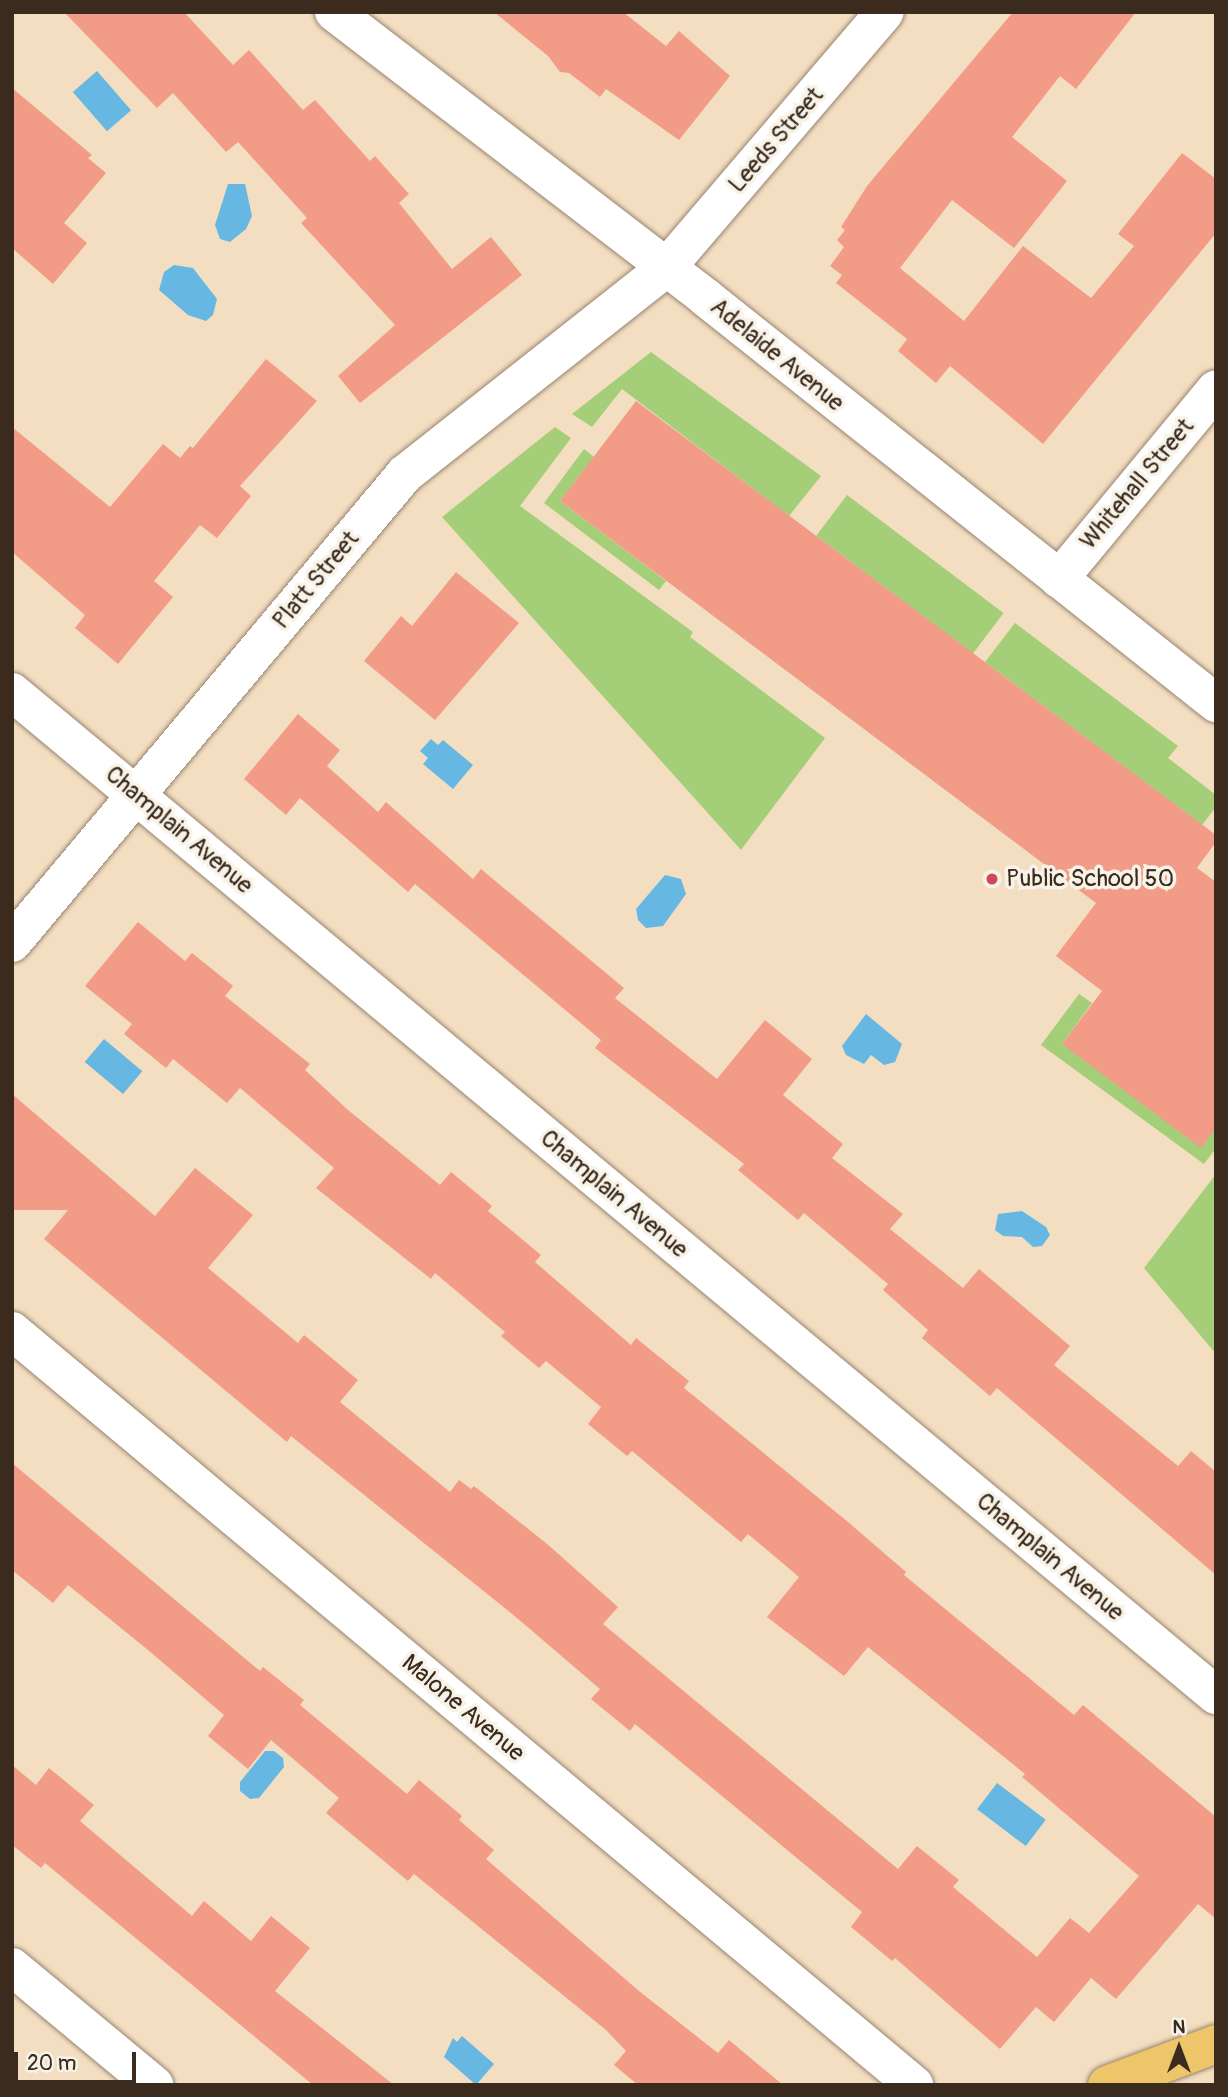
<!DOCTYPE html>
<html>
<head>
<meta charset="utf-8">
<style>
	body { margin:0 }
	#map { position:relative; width:1228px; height:2097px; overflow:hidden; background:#f4dec1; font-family:Pangolin,sans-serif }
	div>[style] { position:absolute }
	.green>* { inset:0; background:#a5ce79; transform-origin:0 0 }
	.water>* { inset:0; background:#66b8e2; transform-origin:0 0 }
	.building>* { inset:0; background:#f29b86 }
	.roads { filter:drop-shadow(0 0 2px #988470) drop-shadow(0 0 2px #988470) }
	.minor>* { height:38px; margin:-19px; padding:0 19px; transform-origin:19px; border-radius:19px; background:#fff }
	.primary>* { height:38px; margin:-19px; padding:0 19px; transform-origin:19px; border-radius:19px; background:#eec569 }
	.dots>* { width:19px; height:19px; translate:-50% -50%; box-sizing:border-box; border:4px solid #f7f3e8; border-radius:50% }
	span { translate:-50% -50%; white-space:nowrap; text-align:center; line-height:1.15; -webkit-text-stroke:7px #f7f3e8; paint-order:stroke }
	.street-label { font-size:24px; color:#3b2a1e }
	.poi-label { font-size:24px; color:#3b2a1e }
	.left { translate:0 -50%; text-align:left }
	.frame { position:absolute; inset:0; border:14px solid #3b2a1e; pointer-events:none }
	.north { position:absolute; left:1144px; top:2013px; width:70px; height:70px; -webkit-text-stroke:5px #f7f3e8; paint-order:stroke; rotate:0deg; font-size:19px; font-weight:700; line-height:28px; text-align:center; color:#3b2a1e }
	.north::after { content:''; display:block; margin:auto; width:24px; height:32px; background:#3b2a1e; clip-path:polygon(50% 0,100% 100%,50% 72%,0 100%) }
	.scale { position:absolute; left:14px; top:2052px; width:122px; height:32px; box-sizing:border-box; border:4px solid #3b2a1e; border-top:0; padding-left:9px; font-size:21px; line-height:24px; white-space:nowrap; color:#3b2a1e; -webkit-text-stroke:5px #f7f3e8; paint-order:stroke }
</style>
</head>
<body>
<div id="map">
	<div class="green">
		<i style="clip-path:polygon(651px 352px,821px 476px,789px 516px,622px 389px,592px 427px,572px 414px)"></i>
		<i style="clip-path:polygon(555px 427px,571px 438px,520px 506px,693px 632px,690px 637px,825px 738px,741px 850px,442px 517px)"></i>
		<i style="clip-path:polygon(584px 449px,594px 457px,560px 501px,666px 581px,659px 590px,544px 503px)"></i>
		<i style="left:847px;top:495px;width:196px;height:51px;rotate:37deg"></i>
		<i style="clip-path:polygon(1015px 623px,1178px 746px,1168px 758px,1216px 795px,1216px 807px,1202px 825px,985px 662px)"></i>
		<i style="clip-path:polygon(1079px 994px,1092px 1003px,1062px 1044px,1216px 1128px,1216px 1148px,1204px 1164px,1041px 1045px)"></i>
		<i style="clip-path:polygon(1216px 1174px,1216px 1354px,1144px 1268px)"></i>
	</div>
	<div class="water">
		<i style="left:97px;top:71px;width:52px;height:32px;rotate:49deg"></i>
		<i style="clip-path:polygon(228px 184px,245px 184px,252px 216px,246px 229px,230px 242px,220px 239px,215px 225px)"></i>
		<i style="clip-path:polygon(174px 265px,193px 268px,217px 299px,213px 315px,206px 321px,188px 315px,159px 290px,164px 272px)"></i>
		<i style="clip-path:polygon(431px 739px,438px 745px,443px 740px,473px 765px,453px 789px,423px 764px,428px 758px,420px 751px)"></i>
		<i style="clip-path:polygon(665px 875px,681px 879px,686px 894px,663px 926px,646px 928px,638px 920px,636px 909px)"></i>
		<i style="clip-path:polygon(866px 1014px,902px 1044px,895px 1062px,884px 1065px,871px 1055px,864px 1064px,846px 1055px,842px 1046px)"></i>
		<i style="left:104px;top:1039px;width:50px;height:30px;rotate:40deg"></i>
		<i style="clip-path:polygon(1022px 1211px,1046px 1227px,1050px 1235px,1042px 1246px,1033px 1247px,1022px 1237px,1003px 1236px,995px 1230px,998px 1214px)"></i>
		<i style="clip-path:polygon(265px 1751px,274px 1751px,283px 1758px,284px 1767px,259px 1798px,250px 1799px,240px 1791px,240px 1782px)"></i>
		<i style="left:997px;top:1783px;width:61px;height:33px;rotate:37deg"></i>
		<i style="clip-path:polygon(462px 2036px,494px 2064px,476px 2085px,444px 2057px,453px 2038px,457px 2042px)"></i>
	</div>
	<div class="building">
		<i style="clip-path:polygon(64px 12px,184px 12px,233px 65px,249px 50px,303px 110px,315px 100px,370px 161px,375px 156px,409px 194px,399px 203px,452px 269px,491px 237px,522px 275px,360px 403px,338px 376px,395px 325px,301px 223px,307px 218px,238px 142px,226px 152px,173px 93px,157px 108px)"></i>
		<i style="clip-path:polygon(494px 12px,623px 12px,666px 46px,679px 31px,730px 76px,679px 140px,606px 89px,600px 97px,569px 73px,560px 72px,548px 56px)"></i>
		<i style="clip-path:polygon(1013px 12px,1136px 12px,1076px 89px,1060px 76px,1012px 137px,1067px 181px,1014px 248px,952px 200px,900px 268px,964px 321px,1023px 246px,1091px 298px,1134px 246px,1118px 234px,1182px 153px,1216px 179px,1216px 233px,1043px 444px,950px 366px,936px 383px,898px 351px,907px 339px,836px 283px,842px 275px,830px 266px,844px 247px,837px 240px,845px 230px,841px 227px,867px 186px)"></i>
		<i style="clip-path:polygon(12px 88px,92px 155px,88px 158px,106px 173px,64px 223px,87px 243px,53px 284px,12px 248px)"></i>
		<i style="clip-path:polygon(266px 359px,317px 401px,240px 486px,251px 496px,217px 538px,200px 525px,154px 581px,173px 597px,118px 664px,75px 628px,85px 615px,12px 552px,12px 427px,110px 507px,163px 444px,180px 458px,190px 446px,193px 448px)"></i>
		<i style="clip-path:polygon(636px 401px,1216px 835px,1216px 842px,1197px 868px,1216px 882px,1216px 1128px,1201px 1148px,1062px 1044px,1102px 991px,1056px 956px,1096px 903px,560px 501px)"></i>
		<i style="clip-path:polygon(456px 572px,519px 623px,435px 720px,364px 661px,401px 616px,412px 626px)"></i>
		<i style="clip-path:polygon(298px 714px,340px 750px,327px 766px,378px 812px,386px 802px,473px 879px,481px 869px,624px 988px,615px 998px,717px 1079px,765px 1020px,812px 1059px,783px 1095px,843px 1144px,832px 1158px,903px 1214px,890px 1229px,963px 1288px,979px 1269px,1070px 1346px,1054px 1365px,1178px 1466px,1191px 1451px,1216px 1472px,1216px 1575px,997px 1388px,990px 1396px,922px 1338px,928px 1330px,883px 1290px,888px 1284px,804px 1213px,798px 1220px,738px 1170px,744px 1164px,595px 1048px,601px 1040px,415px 884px,408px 892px,300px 798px,286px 815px,244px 779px)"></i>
		<i style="clip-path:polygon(138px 922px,185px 961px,192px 953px,233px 986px,225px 996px,310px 1064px,305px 1070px,348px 1110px,440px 1185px,451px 1172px,492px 1206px,488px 1211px,541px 1255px,535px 1262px,631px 1345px,636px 1338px,689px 1381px,684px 1388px,848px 1522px,906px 1572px,904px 1575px,1074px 1715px,1083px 1705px,1216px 1817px,1216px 1919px,1198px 1904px,1116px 1999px,1091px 1978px,1054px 2022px,1036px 2007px,1000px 2049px,895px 1958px,892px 1961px,851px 1927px,862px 1912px,635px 1724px,630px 1731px,591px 1699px,600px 1689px,517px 1618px,291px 1436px,287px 1442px,44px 1239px,68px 1210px,12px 1210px,12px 1094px,155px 1216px,195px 1168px,253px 1215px,208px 1268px,298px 1343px,304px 1335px,358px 1380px,340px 1402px,450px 1492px,459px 1480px,471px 1489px,474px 1486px,546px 1543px,618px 1607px,603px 1624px,898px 1869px,917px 1846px,959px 1880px,953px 1887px,1037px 1957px,1070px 1918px,1089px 1933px,1139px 1876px,1022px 1777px,1025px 1774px,868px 1647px,844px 1676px,767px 1617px,799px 1577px,748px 1534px,741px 1542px,632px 1451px,627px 1456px,588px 1424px,601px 1407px,546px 1361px,539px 1368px,501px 1336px,505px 1332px,435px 1273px,431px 1279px,316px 1188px,334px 1168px,240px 1088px,227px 1103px,173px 1059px,166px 1068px,124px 1034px,132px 1024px,85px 986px)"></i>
		<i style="clip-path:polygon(12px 1463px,260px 1671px,263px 1667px,304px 1700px,300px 1705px,407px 1794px,419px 1780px,462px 1816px,459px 1820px,494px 1850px,486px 1859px,639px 1991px,718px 2053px,729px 2040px,783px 2085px,638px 2085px,614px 2065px,626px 2051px,606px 2030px,414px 1874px,408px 1881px,326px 1813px,339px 1798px,271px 1740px,248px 1769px,208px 1736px,224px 1715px,148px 1650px,68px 1585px,53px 1603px,12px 1570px)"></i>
		<i style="clip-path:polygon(12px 1765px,36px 1785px,49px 1768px,94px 1805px,80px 1821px,192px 1916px,204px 1901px,251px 1941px,271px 1916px,310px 1948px,275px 1991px,394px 2085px,313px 2085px,45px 1863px,41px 1868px,12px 1845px)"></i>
	</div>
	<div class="roads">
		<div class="minor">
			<i style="left:334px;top:12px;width:468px;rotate:37.5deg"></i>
			<i style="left:705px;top:297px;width:653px;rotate:38.47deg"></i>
			<i style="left:1059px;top:579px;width:246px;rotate:-50.4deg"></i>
			<i style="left:12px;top:692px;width:1567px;rotate:39.8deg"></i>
			<i style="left:12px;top:943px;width:612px;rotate:-50.04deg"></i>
			<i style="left:405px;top:474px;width:334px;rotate:-38.3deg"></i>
			<i style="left:667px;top:267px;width:335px;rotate:-49.5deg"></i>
			<i style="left:12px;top:1331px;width:1176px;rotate:39.89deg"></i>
			<i style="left:12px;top:1967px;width:185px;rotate:39.7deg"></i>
		</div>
		<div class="primary">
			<i style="left:1107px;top:2085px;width:116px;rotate:-20.6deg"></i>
		</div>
	</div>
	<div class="dots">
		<i style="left:992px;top:879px;background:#d1495b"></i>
	</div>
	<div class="street-label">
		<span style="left:776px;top:140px;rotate:-49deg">Leeds Street</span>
		<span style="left:777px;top:355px;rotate:39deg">Adelaide Avenue</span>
		<span style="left:1137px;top:484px;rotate:-50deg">Whitehall Street</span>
		<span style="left:316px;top:580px;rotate:-50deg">Platt Street</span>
		<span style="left:179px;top:830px;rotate:40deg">Champlain Avenue</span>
		<span style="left:614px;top:1194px;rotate:40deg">Champlain Avenue</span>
		<span style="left:1050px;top:1557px;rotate:40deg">Champlain Avenue</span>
		<span style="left:463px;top:1708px;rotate:40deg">Malone Avenue</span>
	</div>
	<div class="poi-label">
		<span class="left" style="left:1006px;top:879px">Public School 50</span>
	</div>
	<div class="frame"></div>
	<div class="north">N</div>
	<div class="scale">20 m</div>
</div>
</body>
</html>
